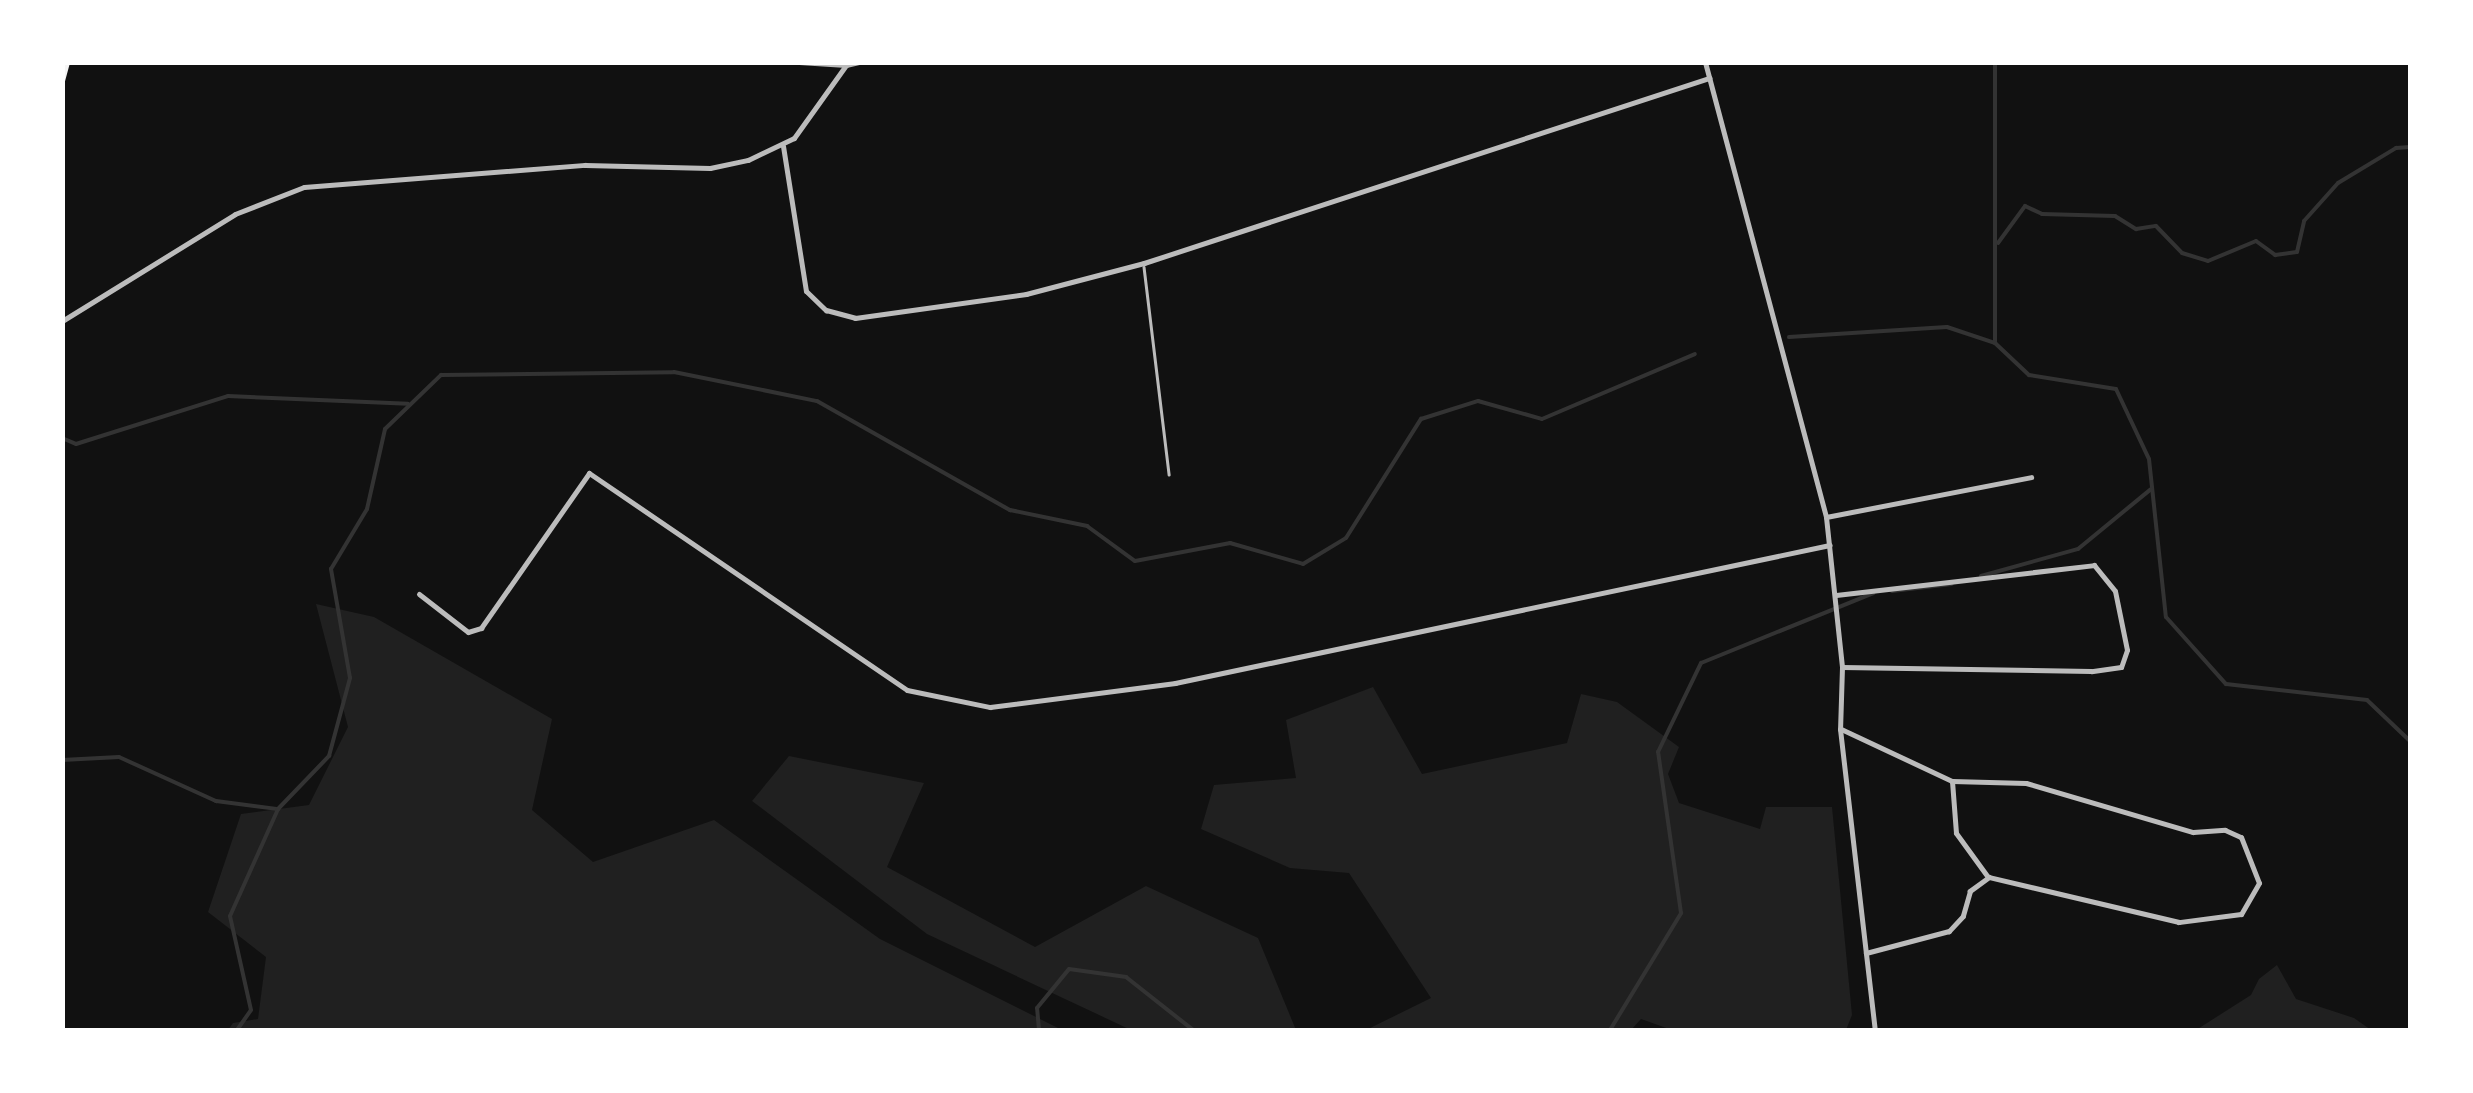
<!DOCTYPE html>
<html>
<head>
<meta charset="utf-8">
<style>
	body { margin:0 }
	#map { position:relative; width:2473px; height:1093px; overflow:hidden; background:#111; font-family:"PT Serif",serif }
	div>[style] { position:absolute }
	.green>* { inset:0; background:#202020 }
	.stream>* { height:4px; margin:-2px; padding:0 2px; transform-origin:2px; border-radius:2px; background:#333 }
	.service>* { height:2.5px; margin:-1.25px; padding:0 1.25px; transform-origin:1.25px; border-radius:1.25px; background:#bcbcbc }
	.minor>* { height:5px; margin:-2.5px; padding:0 2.5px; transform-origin:2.5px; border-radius:2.5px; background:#bcbcbc }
	.tertiary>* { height:5px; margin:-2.5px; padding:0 2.5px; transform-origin:2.5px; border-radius:2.5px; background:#bcbcbc }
	.secondary>* { height:6px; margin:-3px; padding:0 3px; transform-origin:3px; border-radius:3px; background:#f5f5f5 }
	span { translate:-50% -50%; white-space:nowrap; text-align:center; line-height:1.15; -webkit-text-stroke:8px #fff; paint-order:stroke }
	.frame { position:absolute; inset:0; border:65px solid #fff; pointer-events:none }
</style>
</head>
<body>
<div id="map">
	<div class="green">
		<i style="clip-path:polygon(316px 604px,374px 617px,552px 719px,532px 810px,593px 862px,714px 820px,880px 939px,1062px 1030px,228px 1030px,233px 1023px,258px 1019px,266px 957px,208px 912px,241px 814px,309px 805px,348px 727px)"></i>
		<i style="clip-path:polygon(1373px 687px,1422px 774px,1567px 743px,1581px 694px,1617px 702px,1679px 747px,1668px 774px,1679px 803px,1760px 829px,1766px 807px,1832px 807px,1852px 1015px,1846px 1030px,1672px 1030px,1641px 1019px,1631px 1030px,1366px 1030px,1431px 998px,1349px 873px,1290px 868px,1201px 829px,1214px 785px,1296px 778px,1286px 720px)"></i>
		<i style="clip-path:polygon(789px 756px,924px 783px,887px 867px,1035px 947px,1146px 886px,1258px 938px,1296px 1030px,1131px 1030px,927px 934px,752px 801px)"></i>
		<i style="clip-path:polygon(2277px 965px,2296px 999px,2354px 1018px,2371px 1030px,2196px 1030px,2251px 995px,2259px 979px)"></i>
	</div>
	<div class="stream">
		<i style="left:1995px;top:62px;width:281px;rotate:90deg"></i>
		<i style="left:1995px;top:343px;width:47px;rotate:43.3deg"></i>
		<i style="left:2029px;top:375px;width:88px;rotate:9.1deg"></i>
		<i style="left:2116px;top:389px;width:77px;rotate:64.8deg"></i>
		<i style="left:2149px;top:459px;width:159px;rotate:83.9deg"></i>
		<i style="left:2166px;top:617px;width:90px;rotate:48.2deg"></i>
		<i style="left:2226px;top:684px;width:142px;rotate:6.5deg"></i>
		<i style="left:2367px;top:700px;width:59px;rotate:43.6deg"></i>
		<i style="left:1998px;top:243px;width:46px;rotate:-53.9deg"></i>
		<i style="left:2025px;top:206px;width:19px;rotate:25deg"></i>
		<i style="left:2042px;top:214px;width:73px;rotate:1.6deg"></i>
		<i style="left:2115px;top:216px;width:25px;rotate:32deg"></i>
		<i style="left:2136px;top:229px;width:20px;rotate:-9deg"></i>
		<i style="left:2156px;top:226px;width:37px;rotate:46deg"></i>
		<i style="left:2182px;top:253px;width:27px;rotate:17deg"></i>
		<i style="left:2208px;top:261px;width:52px;rotate:-22.6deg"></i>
		<i style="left:2256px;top:241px;width:24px;rotate:36deg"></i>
		<i style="left:2275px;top:255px;width:22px;rotate:-8deg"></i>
		<i style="left:2297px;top:252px;width:32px;rotate:-77deg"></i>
		<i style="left:2304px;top:221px;width:51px;rotate:-48.2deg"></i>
		<i style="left:2338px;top:183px;width:68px;rotate:-31.1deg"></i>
		<i style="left:2396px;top:148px;width:14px;rotate:-4deg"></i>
		<i style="left:1789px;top:337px;width:158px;rotate:-3.6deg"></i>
		<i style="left:1947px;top:327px;width:51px;rotate:18.4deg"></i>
		<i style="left:62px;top:438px;width:15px;rotate:23deg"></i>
		<i style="left:76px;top:444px;width:159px;rotate:-17.5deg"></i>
		<i style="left:228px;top:396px;width:180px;rotate:2.5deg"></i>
		<i style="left:1981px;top:576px;width:101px;rotate:-15.6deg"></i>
		<i style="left:2078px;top:549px;width:94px;rotate:-39.4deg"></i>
		<i style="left:1892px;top:591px;width:60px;rotate:-6.7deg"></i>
		<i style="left:62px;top:760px;width:57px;rotate:-3deg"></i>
		<i style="left:119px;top:757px;width:107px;rotate:24.4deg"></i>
		<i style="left:216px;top:801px;width:63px;rotate:7.4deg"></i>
		<i style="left:237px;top:1030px;width:24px;rotate:-55deg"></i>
		<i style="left:251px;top:1010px;width:96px;rotate:-102.6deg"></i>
		<i style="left:230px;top:916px;width:117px;rotate:-65.8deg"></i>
		<i style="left:278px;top:809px;width:74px;rotate:-46.1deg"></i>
		<i style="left:329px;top:756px;width:81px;rotate:-74.9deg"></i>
		<i style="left:350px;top:678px;width:111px;rotate:-99.9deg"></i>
		<i style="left:331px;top:569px;width:70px;rotate:-59deg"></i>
		<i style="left:367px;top:509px;width:82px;rotate:-77.3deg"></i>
		<i style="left:385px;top:429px;width:78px;rotate:-44deg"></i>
		<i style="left:441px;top:375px;width:233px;rotate:-0.7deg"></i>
		<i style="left:674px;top:372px;width:146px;rotate:11.5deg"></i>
		<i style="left:817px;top:401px;width:222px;rotate:29.5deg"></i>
		<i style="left:1010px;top:510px;width:79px;rotate:11.7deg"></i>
		<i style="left:1087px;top:526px;width:59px;rotate:36.1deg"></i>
		<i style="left:1135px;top:561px;width:97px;rotate:-10.7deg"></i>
		<i style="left:1230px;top:543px;width:76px;rotate:16deg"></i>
		<i style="left:1303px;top:564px;width:50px;rotate:-31.2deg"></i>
		<i style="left:1346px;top:538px;width:141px;rotate:-57.8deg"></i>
		<i style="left:1421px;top:419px;width:60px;rotate:-17.5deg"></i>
		<i style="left:1478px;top:401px;width:66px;rotate:15.7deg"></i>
		<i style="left:1542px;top:419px;width:166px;rotate:-23deg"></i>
		<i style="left:1039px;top:1030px;width:22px;rotate:-95deg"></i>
		<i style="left:1037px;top:1008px;width:50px;rotate:-50.6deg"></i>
		<i style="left:1069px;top:969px;width:58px;rotate:8deg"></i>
		<i style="left:1126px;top:977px;width:85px;rotate:38.3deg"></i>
		<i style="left:1610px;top:1030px;width:137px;rotate:-58.7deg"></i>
		<i style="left:1681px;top:913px;width:163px;rotate:-98.1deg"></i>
		<i style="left:1658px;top:752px;width:99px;rotate:-64.2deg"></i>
		<i style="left:1701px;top:663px;width:186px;rotate:-22.1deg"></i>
	</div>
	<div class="service">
		<i style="left:1144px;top:267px;width:209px;rotate:83.1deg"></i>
	</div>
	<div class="minor">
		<i style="left:799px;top:62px;width:47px;rotate:3.7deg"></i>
		<i style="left:1705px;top:62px;width:471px;rotate:75.1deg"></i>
		<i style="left:1826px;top:517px;width:151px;rotate:83.9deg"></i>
		<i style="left:1842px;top:667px;width:62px;rotate:91.8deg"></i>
		<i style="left:1840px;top:729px;width:303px;rotate:83.4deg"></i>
		<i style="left:783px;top:146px;width:147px;rotate:81deg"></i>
		<i style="left:806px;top:291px;width:28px;rotate:44deg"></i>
		<i style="left:826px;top:310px;width:30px;rotate:15deg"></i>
		<i style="left:855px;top:318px;width:173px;rotate:-8deg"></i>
		<i style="left:1026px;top:294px;width:122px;rotate:-14.7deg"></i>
		<i style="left:1144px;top:263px;width:595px;rotate:-18.13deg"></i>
		<i style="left:1826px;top:517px;width:209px;rotate:-11deg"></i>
		<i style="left:419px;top:594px;width:62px;rotate:37.8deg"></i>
		<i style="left:468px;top:632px;width:14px;rotate:-17deg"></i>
		<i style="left:481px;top:628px;width:189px;rotate:-55.1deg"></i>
		<i style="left:589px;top:473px;width:385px;rotate:34.3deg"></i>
		<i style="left:907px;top:690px;width:85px;rotate:11.6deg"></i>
		<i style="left:990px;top:707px;width:187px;rotate:-7.4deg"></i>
		<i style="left:1175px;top:683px;width:669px;rotate:-11.9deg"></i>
		<i style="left:1836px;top:595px;width:260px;rotate:-6.6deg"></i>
		<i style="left:2094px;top:565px;width:33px;rotate:51deg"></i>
		<i style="left:2115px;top:591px;width:60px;rotate:78.5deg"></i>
		<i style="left:2127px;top:650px;width:18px;rotate:109deg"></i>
		<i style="left:2121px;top:667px;width:30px;rotate:172deg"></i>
		<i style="left:2091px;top:671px;width:249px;rotate:-179.1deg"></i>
		<i style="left:1841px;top:729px;width:123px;rotate:25.1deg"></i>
		<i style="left:1952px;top:781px;width:74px;rotate:1.5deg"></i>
		<i style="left:2026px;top:783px;width:174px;rotate:16.4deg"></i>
		<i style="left:2193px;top:832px;width:32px;rotate:-4deg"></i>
		<i style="left:2225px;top:830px;width:17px;rotate:24deg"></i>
		<i style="left:2241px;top:837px;width:49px;rotate:68.6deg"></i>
		<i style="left:2259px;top:883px;width:36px;rotate:120deg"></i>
		<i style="left:2241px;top:914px;width:63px;rotate:172.6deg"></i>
		<i style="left:2179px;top:922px;width:195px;rotate:-166.7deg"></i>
		<i style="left:1989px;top:877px;width:24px;rotate:144deg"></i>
		<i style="left:1970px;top:891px;width:26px;rotate:106deg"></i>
		<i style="left:1963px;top:916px;width:21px;rotate:133deg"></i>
		<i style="left:1949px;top:931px;width:86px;rotate:165.2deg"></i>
		<i style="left:1952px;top:781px;width:52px;rotate:85.6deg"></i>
		<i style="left:1956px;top:833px;width:54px;rotate:54deg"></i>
	</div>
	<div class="tertiary">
		<i style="left:62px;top:321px;width:203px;rotate:-31.7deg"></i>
		<i style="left:235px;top:214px;width:74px;rotate:-21.4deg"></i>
		<i style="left:304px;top:187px;width:282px;rotate:-4.5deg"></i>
		<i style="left:585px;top:165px;width:125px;rotate:1.4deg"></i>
		<i style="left:710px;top:168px;width:39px;rotate:-12deg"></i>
		<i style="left:748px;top:160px;width:51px;rotate:-25.6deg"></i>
		<i style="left:794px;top:138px;width:90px;rotate:-54.5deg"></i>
		<i style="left:846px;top:65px;width:13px;rotate:-13deg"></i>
	</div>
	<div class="secondary">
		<i style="left:62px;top:81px;width:20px;rotate:-75deg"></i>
	</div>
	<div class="frame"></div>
</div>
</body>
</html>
